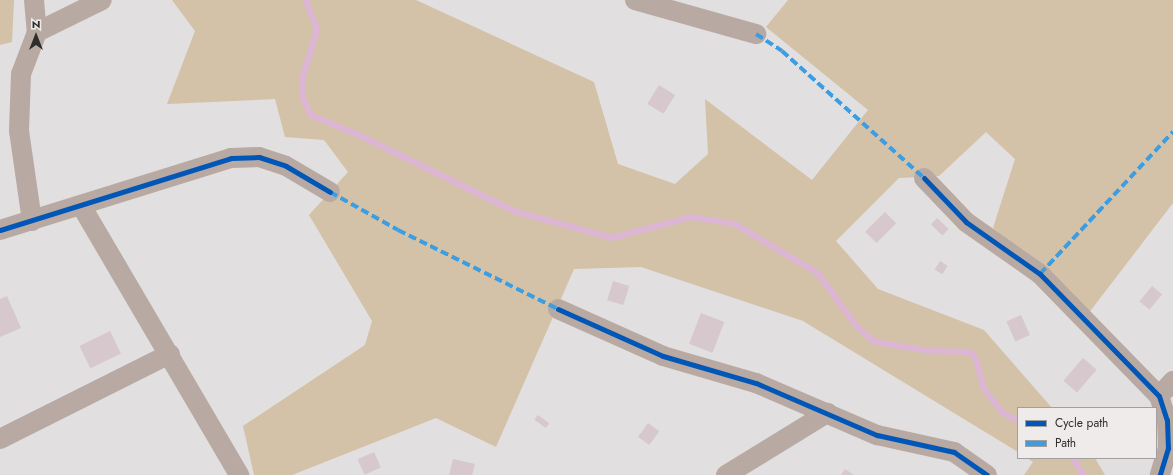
<!DOCTYPE html>
<html>
<head>
<meta charset="utf-8">
<style>
	body { margin:0 }
	#map { position:relative; width:1173px; height:475px; overflow:hidden; background:#e1dfdf; font-family:Jost,sans-serif }
	div>[style] { position:absolute }
	.green>* { inset:0; background:#d3c1a8 }
	.stream>* { height:5.5px; margin:-2.75px; padding:0 2.75px; transform-origin:2.75px; border-radius:2.75px; background:#ddb6d5 }
	.building>* { inset:0; background:#d7c8cd; transform-origin:0 0 }
	.minor>* { height:20px; margin:-10px; padding:0 10px; transform-origin:10px; border-radius:10px; background:#b8aaa3 }
	.quiet>* { height:4px; margin-top:-2px; transform-origin:0; background:repeating-linear-gradient(90deg,#3d9de1 0 8px,transparent 0 12px) }
	.cycleway>* { height:5px; margin:-2.5px; padding:0 2.5px; transform-origin:2.5px; border-radius:2.5px; background:#0057b8 }
	span { translate:-50% -50%; white-space:nowrap; text-align:center; line-height:1.15; -webkit-text-stroke:3px #efebeb; paint-order:stroke }
	.legend { position:absolute; left:1017px; top:407px; width:140px; height:52px; box-sizing:border-box; background:#efebeb; border:1px solid #a29f9f; margin:0; padding:5px 7px; list-style:none; font-size:12px; color:#2f2d2d }
	.legend li { display:flex; align-items:center; gap:8px; height:20px }
	.legend b { width:20px; border:1px solid #a29f9f }
	.north { position:absolute; left:16px; top:16px; width:40px; height:40px; -webkit-text-stroke:3px #efebeb; paint-order:stroke; rotate:0deg; font-size:11px; font-weight:700; line-height:16px; text-align:center; color:#2f2d2d }
	.north::after { content:''; display:block; margin:auto; width:14px; height:18px; background:#2f2d2d; clip-path:polygon(50% 0,100% 100%,50% 72%,0 100%) }
</style>
</head>
<body>
<div id="map">
	<div class="green">
		<i style="clip-path:polygon(0 0,14px 0,12px 42px,0 45px)"></i>
		<i style="clip-path:polygon(172px 0,416px 0,594px 82px,618px 164px,675px 184px,708px 154px,705px 99px,812px 180px,868px 110px,766px 27px,788px 0,1173px 0,1173px 203px,1088px 314px,993px 228px,1015px 159px,986px 132px,939px 176px,899px 178px,836px 241px,878px 289px,984px 330px,1052px 408px,1018px 408px,1018px 452px,803px 321px,641px 267px,574px 269px,496px 447px,436px 418px,292px 475px,254px 475px,243px 426px,365px 345px,372px 321px,309px 215px,348px 172px,324px 140px,285px 137px,275px 99px,167px 104px,195px 31px)"></i>
		<i style="clip-path:polygon(1027px 458px,1095px 458px,1105px 475px,1024px 475px,1033px 462px)"></i>
	</div>
	<div class="stream">
		<i style="left:306px;top:0;width:31px;rotate:68deg"></i>
		<i style="left:318px;top:29px;width:51px;rotate:107deg"></i>
		<i style="left:303px;top:78px;width:19px;rotate:90deg"></i>
		<i style="left:303px;top:97px;width:20px;rotate:66deg"></i>
		<i style="left:311px;top:115px;width:52px;rotate:22.6deg"></i>
		<i style="left:359px;top:135px;width:173px;rotate:26.1deg"></i>
		<i style="left:514px;top:211px;width:102px;rotate:15.4deg"></i>
		<i style="left:612px;top:238px;width:82px;rotate:-14.9deg"></i>
		<i style="left:691px;top:217px;width:45px;rotate:9deg"></i>
		<i style="left:735px;top:224px;width:96px;rotate:30.6deg"></i>
		<i style="left:818px;top:273px;width:66px;rotate:53.7deg"></i>
		<i style="left:857px;top:326px;width:24px;rotate:42deg"></i>
		<i style="left:875px;top:342px;width:56px;rotate:9.3deg"></i>
		<i style="left:930px;top:351px;width:40px;rotate:1.4deg"></i>
		<i style="left:970px;top:352px;width:8px;rotate:45deg"></i>
		<i style="left:976px;top:358px;width:31px;rotate:75deg"></i>
		<i style="left:984px;top:388px;width:30px;rotate:53deg"></i>
		<i style="left:1002px;top:412px;width:18px;rotate:29deg"></i>
		<i style="left:1073px;top:458px;width:20px;rotate:57deg"></i>
	</div>
	<div class="building">
		<i style="left:659px;top:85px;width:19px;height:22px;rotate:32deg"></i>
		<i style="left:885px;top:212px;width:16px;height:28px;rotate:45deg"></i>
		<i style="left:937px;top:218px;width:16px;height:9px;rotate:43deg"></i>
		<i style="left:940px;top:261px;width:9px;height:10px;rotate:32deg"></i>
		<i style="left:613px;top:281px;width:17px;height:20px;rotate:17deg"></i>
		<i style="left:1152px;top:286px;width:13px;height:20px;rotate:39deg"></i>
		<i style="clip-path:polygon(7px 296px,21px 328px,0 337px,0 299px)"></i>
		<i style="left:701px;top:313px;width:25px;height:33px;rotate:21deg"></i>
		<i style="left:1021px;top:315px;width:22px;height:16px;rotate:66deg"></i>
		<i style="left:110px;top:331px;width:25px;height:34px;rotate:64deg"></i>
		<i style="left:1083px;top:358px;width:18px;height:30px;rotate:41deg"></i>
		<i style="left:538px;top:415px;width:14px;height:6px;rotate:36deg"></i>
		<i style="left:648px;top:423px;width:14px;height:17px;rotate:36deg"></i>
		<i style="left:374px;top:452px;width:17px;height:18px;rotate:66deg"></i>
		<i style="clip-path:polygon(453px 459px,475px 464px,472px 475px,449px 475px)"></i>
		<i style="clip-path:polygon(845px 469px,854px 475px,841px 475px)"></i>
	</div>
	<div class="minor">
		<i style="left:34px;top:0;width:32px;rotate:85deg"></i>
		<i style="left:635px;top:0;width:126px;rotate:15.7deg"></i>
		<i style="left:924px;top:178px;width:61px;rotate:46.3deg"></i>
		<i style="left:966px;top:222px;width:90px;rotate:35.1deg"></i>
		<i style="left:1040px;top:274px;width:170px;rotate:45.7deg"></i>
		<i style="left:1159px;top:396px;width:25px;rotate:72deg"></i>
		<i style="left:1167px;top:420px;width:28px;rotate:88deg"></i>
		<i style="left:1168px;top:448px;width:28px;rotate:107deg"></i>
		<i style="left:82px;top:207px;width:311px;rotate:59.6deg"></i>
		<i style="left:32px;top:221px;width:91px;rotate:-98.2deg"></i>
		<i style="left:19px;top:131px;width:57px;rotate:-88deg"></i>
		<i style="left:21px;top:74px;width:45px;rotate:-69.1deg"></i>
		<i style="left:37px;top:32px;width:72px;rotate:-26.2deg"></i>
		<i style="left:0;top:230px;width:242px;rotate:-17.3deg"></i>
		<i style="left:231px;top:158px;width:28px;rotate:-2deg"></i>
		<i style="left:259px;top:157px;width:28px;rotate:18deg"></i>
		<i style="left:286px;top:166px;width:51px;rotate:30.6deg"></i>
		<i style="left:558px;top:309px;width:115px;rotate:24.1deg"></i>
		<i style="left:663px;top:356px;width:97px;rotate:16.2deg"></i>
		<i style="left:756px;top:383px;width:132px;rotate:23.3deg"></i>
		<i style="left:877px;top:435px;width:79px;rotate:12.4deg"></i>
		<i style="left:954px;top:452px;width:40px;rotate:34.9deg"></i>
		<i style="left:1159px;top:396px;width:21px;rotate:-47deg"></i>
		<i style="left:0;top:439px;width:190px;rotate:-26.6deg"></i>
		<i style="left:726px;top:475px;width:119px;rotate:-31.5deg"></i>
	</div>
	<div class="quiet">
		<i style="left:756px;top:34px;width:31px;rotate:33deg"></i>
		<i style="left:782px;top:51px;width:191px;rotate:41.8deg"></i>
		<i style="left:330px;top:192px;width:78px;rotate:29.2deg"></i>
		<i style="left:398px;top:230px;width:178px;rotate:26.3deg"></i>
		<i style="left:1040px;top:274px;width:195px;rotate:-46.9deg"></i>
	</div>
	<div class="cycleway">
		<i style="left:924px;top:178px;width:61px;rotate:46.3deg"></i>
		<i style="left:966px;top:222px;width:90px;rotate:35.1deg"></i>
		<i style="left:1040px;top:274px;width:170px;rotate:45.7deg"></i>
		<i style="left:1159px;top:396px;width:25px;rotate:72deg"></i>
		<i style="left:1167px;top:420px;width:28px;rotate:88deg"></i>
		<i style="left:1168px;top:448px;width:28px;rotate:107deg"></i>
		<i style="left:0;top:230px;width:242px;rotate:-17.3deg"></i>
		<i style="left:231px;top:158px;width:28px;rotate:-2deg"></i>
		<i style="left:259px;top:157px;width:28px;rotate:18deg"></i>
		<i style="left:286px;top:166px;width:51px;rotate:30.6deg"></i>
		<i style="left:558px;top:309px;width:115px;rotate:24.1deg"></i>
		<i style="left:663px;top:356px;width:97px;rotate:16.2deg"></i>
		<i style="left:756px;top:383px;width:132px;rotate:23.3deg"></i>
		<i style="left:877px;top:435px;width:79px;rotate:12.4deg"></i>
		<i style="left:954px;top:452px;width:40px;rotate:34.9deg"></i>
	</div>
	<ul class="legend">
	<li><b style="height:5px;background:#0057b8"></b>Cycle path</li>
	<li><b style="height:5px;background:#3d9de1"></b>Path</li>
	</ul>
	<div class="north">N</div>
</div>
</body>
</html>
